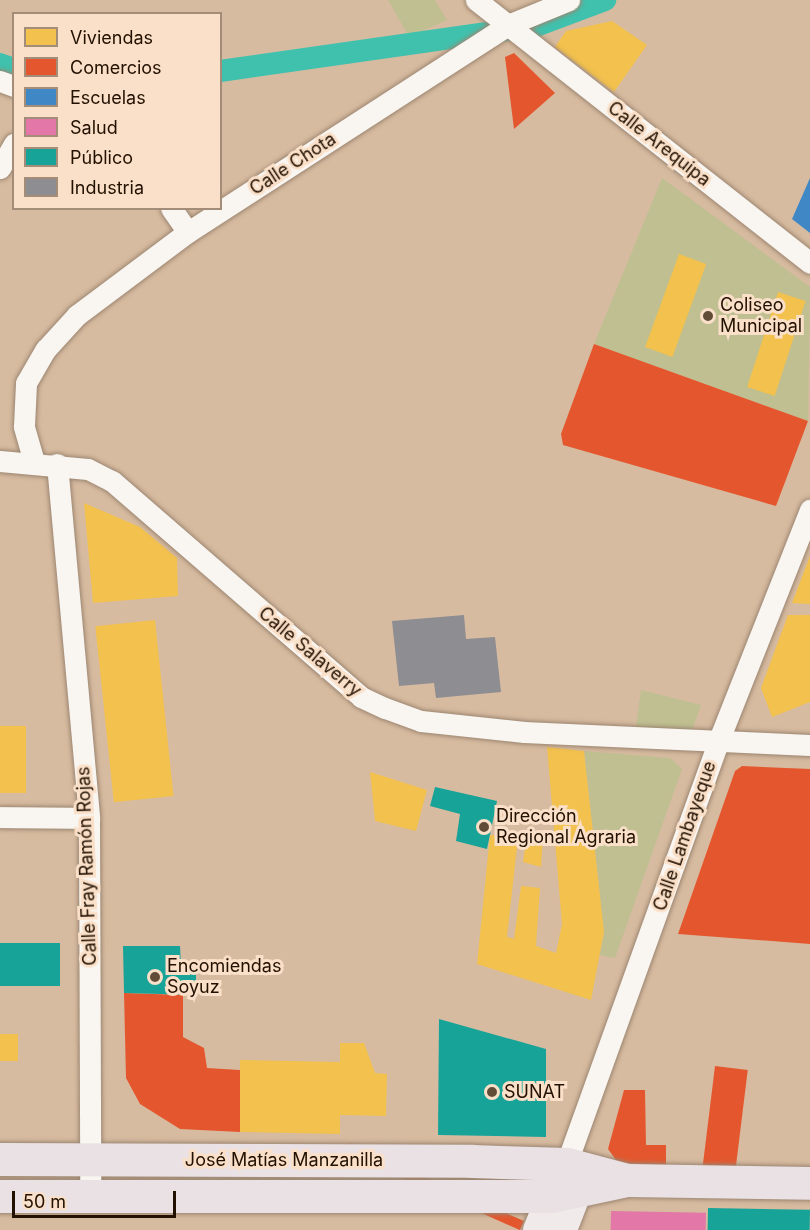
<!DOCTYPE html>
<html>
<head>
<meta charset="utf-8">
<style>
	body { margin:0 }
	#map { position:relative; width:810px; height:1230px; overflow:hidden; background:#d7bba0; font-family:Inter,sans-serif }
	div>[style] { position:absolute }
	.green>* { inset:0; background:#bfbf91 }
	.homes>* { inset:0; background:#f2c14e; transform-origin:0 0 }
	.shops>* { inset:0; background:#e4572e; transform-origin:0 0 }
	.schools>* { inset:0; background:#3f88c5 }
	.health>* { inset:0; background:#e377a8; transform-origin:0 0 }
	.public>* { inset:0; background:#17a398; transform-origin:0 0 }
	.industry>* { inset:0; background:#8d8d92 }
	.canal>* { height:22px; margin:-11px; padding:0 11px; transform-origin:11px; border-radius:11px; background:#40c1ad }
	.roads { filter:drop-shadow(0 0 2px #9c8671) drop-shadow(0 0 2px #9c8671) }
	.street>* { height:21px; margin:-10.5px; padding:0 10.5px; transform-origin:10.5px; border-radius:10.5px; background:#f9f5f1 }
	.secondary>* { height:28px; margin:-14px; padding:0 14px; transform-origin:14px; border-radius:14px; background:#f0ebea }
	.primary>* { height:33px; margin:-16.5px; padding:0 16.5px; transform-origin:16.5px; border-radius:16.5px; background:#e9e1e4 }
	.dots>* { width:16px; height:16px; translate:-50% -50%; box-sizing:border-box; border:3px solid #fae0c8; border-radius:50% }
	span { translate:-50% -50%; white-space:nowrap; text-align:center; line-height:1.15; -webkit-text-stroke:6px #fae0c8; paint-order:stroke }
	.street-label { font-size:18px; color:#221000 }
	.poi-label { font-size:18px; color:#221000 }
	.left { translate:0 -50%; text-align:left }
	.legend { position:absolute; left:12px; top:12px; width:210px; height:198px; box-sizing:border-box; background:#fae0c8; border:2px solid #a48d78; margin:0; padding:8px 10px; list-style:none; font-size:18px; color:#221000 }
	.legend li { display:flex; align-items:center; gap:12px; height:30px }
	.legend b { width:30px; border:2px solid #a48d78 }
	.scale { position:absolute; left:12px; top:1191px; width:164px; height:27px; box-sizing:border-box; border:3px solid #221000; border-top:0; padding-left:8px; font-size:18px; line-height:21px; white-space:nowrap; color:#221000; -webkit-text-stroke:4px #fae0c8; paint-order:stroke }
</style>
</head>
<body>
<div id="map">
	<div class="green">
		<i style="clip-path:polygon(388px 0,435px 0,447px 20px,409px 37px)"></i>
		<i style="clip-path:polygon(662px 178px,810px 287px,808px 421px,594px 344px)"></i>
		<i style="clip-path:polygon(641px 690px,701px 705px,692px 731px,635px 733px)"></i>
		<i style="clip-path:polygon(584px 751px,670px 758px,682px 769px,615px 958px,600px 955px,604px 932px)"></i>
	</div>
	<div class="homes">
		<i style="clip-path:polygon(612px 21px,647px 45px,614px 92px,555px 47px,566px 31px)"></i>
		<i style="left:679px;top:254px;width:29px;height:99px;rotate:20deg"></i>
		<i style="left:778px;top:292px;width:29px;height:100px;rotate:18deg"></i>
		<i style="clip-path:polygon(84px 503px,140px 527px,177px 558px,178px 596px,93px 603px)"></i>
		<i style="clip-path:polygon(810px 556px,810px 604px,792px 603px)"></i>
		<i style="clip-path:polygon(788px 615px,810px 615px,810px 702px,772px 717px,761px 688px)"></i>
		<i style="left:155px;top:620px;width:177px;height:60px;rotate:84deg"></i>
		<i style="left:0;top:726px;width:26px;height:67px"></i>
		<i style="clip-path:polygon(547px 747px,584px 751px,604px 932px,591px 1000px,477px 964px,490px 835px,518px 838px,507px 937px,514px 939px,521px 886px,540px 888px,536px 946px,556px 953px,562px 924px)"></i>
		<i style="clip-path:polygon(370px 772px,427px 790px,416px 831px,375px 821px)"></i>
		<i style="clip-path:polygon(527px 836px,543px 837px,541px 867px,523px 862px)"></i>
		<i style="left:0;top:1034px;width:18px;height:27px"></i>
		<i style="clip-path:polygon(340px 1043px,364px 1043px,375px 1073px,387px 1074px,386px 1116px,340px 1115px,340px 1134px,240px 1132px,240px 1060px,340px 1062px)"></i>
	</div>
	<div class="shops">
		<i style="clip-path:polygon(514px 53px,555px 93px,514px 129px,505px 57px)"></i>
		<i style="clip-path:polygon(594px 344px,808px 421px,776px 506px,563px 445px,561px 434px)"></i>
		<i style="clip-path:polygon(742px 766px,810px 769px,810px 944px,678px 934px,735px 771px)"></i>
		<i style="clip-path:polygon(124px 993px,183px 995px,183px 1037px,204px 1048px,207px 1068px,240px 1070px,240px 1132px,180px 1129px,140px 1104px,126px 1078px)"></i>
		<i style="left:715px;top:1066px;width:33px;height:102px;rotate:7deg"></i>
		<i style="clip-path:polygon(624px 1090px,645px 1090px,646px 1145px,666px 1145px,666px 1165px,618px 1163px,608px 1149px)"></i>
		<i style="left:524px;top:1221px;width:10px;height:191px;rotate:114deg"></i>
	</div>
	<div class="schools">
		<i style="clip-path:polygon(810px 178px,810px 233px,792px 219px)"></i>
	</div>
	<div class="health">
		<i style="left:611px;top:1211px;width:95px;height:21px;rotate:1deg"></i>
	</div>
	<div class="public">
		<i style="clip-path:polygon(435px 787px,497px 801px,487px 849px,456px 841px,460px 814px,430px 806px)"></i>
		<i style="left:0;top:943px;width:60px;height:43px"></i>
		<i style="clip-path:polygon(123px 946px,180px 946px,181px 966px,196px 967px,196px 995px,124px 993px)"></i>
		<i style="clip-path:polygon(439px 1019px,546px 1049px,546px 1137px,438px 1135px)"></i>
		<i style="left:708px;top:1208px;width:102px;height:22px;rotate:1deg"></i>
	</div>
	<div class="industry">
		<i style="clip-path:polygon(464px 615px,466px 639px,495px 637px,501px 692px,436px 698px,434px 683px,399px 686px,392px 621px)"></i>
	</div>
	<div class="canal">
		<i style="left:0;top:64px;width:15px;rotate:20deg"></i>
		<i style="left:220px;top:71px;width:319px;rotate:-8.1deg"></i>
		<i style="left:536px;top:26px;width:74px;rotate:-20.6deg"></i>
	</div>
	<div class="roads">
		<div class="street">
			<i style="left:476px;top:0;width:425px;rotate:38.2deg"></i>
			<i style="left:0;top:81px;width:15px;rotate:20deg"></i>
			<i style="left:0;top:168px;width:28px;rotate:-60deg"></i>
			<i style="left:171px;top:208px;width:29px;rotate:55deg"></i>
			<i style="left:0;top:461px;width:88px;rotate:5.2deg"></i>
			<i style="left:88px;top:469px;width:27px;rotate:27deg"></i>
			<i style="left:112px;top:481px;width:330px;rotate:40.9deg"></i>
			<i style="left:361px;top:697px;width:26px;rotate:25deg"></i>
			<i style="left:385px;top:708px;width:38px;rotate:20deg"></i>
			<i style="left:421px;top:721px;width:104px;rotate:6.1deg"></i>
			<i style="left:524px;top:732px;width:286px;rotate:2.6deg"></i>
			<i style="left:34px;top:462px;width:37px;rotate:-106deg"></i>
			<i style="left:24px;top:426px;width:43px;rotate:-87.3deg"></i>
			<i style="left:26px;top:383px;width:39px;rotate:-60deg"></i>
			<i style="left:46px;top:349px;width:46px;rotate:-47.6deg"></i>
			<i style="left:77px;top:315px;width:139px;rotate:-36.8deg"></i>
			<i style="left:188px;top:232px;width:381px;rotate:-32.9deg"></i>
			<i style="left:508px;top:25px;width:66px;rotate:-22.3deg"></i>
			<i style="left:57px;top:464px;width:355px;rotate:84.8deg"></i>
			<i style="left:89px;top:818px;width:379px;rotate:89.8deg"></i>
			<i style="left:0;top:817px;width:89px;rotate:0.6deg"></i>
			<i style="left:563px;top:1173px;width:458px;rotate:-70.2deg"></i>
			<i style="left:718px;top:742px;width:250px;rotate:-68.4deg"></i>
		</div>
		<div class="secondary">
			<i style="left:537px;top:1230px;width:37px;rotate:-68deg"></i>
			<i style="left:563px;top:1230px;width:40px;rotate:-69deg"></i>
		</div>
		<div class="primary">
			<i style="left:0;top:1159px;width:472px;rotate:0.2deg"></i>
			<i style="left:472px;top:1161px;width:95px;rotate:1.8deg"></i>
			<i style="left:567px;top:1164px;width:62px;rotate:14.9deg"></i>
			<i style="left:627px;top:1180px;width:183px;rotate:0.9deg"></i>
			<i style="left:0;top:1196px;width:551px"></i>
			<i style="left:551px;top:1196px;width:77px;rotate:-12deg"></i>
		</div>
	</div>
	<div class="dots">
		<i style="left:708px;top:316px;background:#614c38"></i>
		<i style="left:484px;top:827px;background:#614c38"></i>
		<i style="left:155px;top:977px;background:#614c38"></i>
		<i style="left:492px;top:1092px;background:#614c38"></i>
	</div>
	<div class="street-label">
		<span style="left:659px;top:144px;rotate:38deg">Calle Arequipa</span>
		<span style="left:293px;top:164px;rotate:-33deg">Calle Chota</span>
		<span style="left:310px;top:652px;rotate:40deg">Calle Salaverry</span>
		<span style="left:685px;top:836px;rotate:-71deg">Calle Lambayeque</span>
		<span style="left:87px;top:866px;rotate:-92deg">Calle Fray Ramón Rojas</span>
		<span style="left:284px;top:1160px">José Matías Manzanilla</span>
	</div>
	<div class="poi-label">
		<span class="left" style="left:720px;top:316px">Coliseo<br>Municipal</span>
		<span class="left" style="left:496px;top:827px">Dirección<br>Regional Agraria</span>
		<span class="left" style="left:167px;top:977px">Encomiendas<br>Soyuz</span>
		<span class="left" style="left:504px;top:1092px">SUNAT</span>
	</div>
	<ul class="legend">
	<li><b style="height:16px;background:#f2c14e"></b>Viviendas</li>
	<li><b style="height:16px;background:#e4572e"></b>Comercios</li>
	<li><b style="height:16px;background:#3f88c5"></b>Escuelas</li>
	<li><b style="height:16px;background:#e377a8"></b>Salud</li>
	<li><b style="height:16px;background:#17a398"></b>Público</li>
	<li><b style="height:16px;background:#8d8d92"></b>Industria</li>
	</ul>
	<div class="scale">50 m</div>
</div>
</body>
</html>
